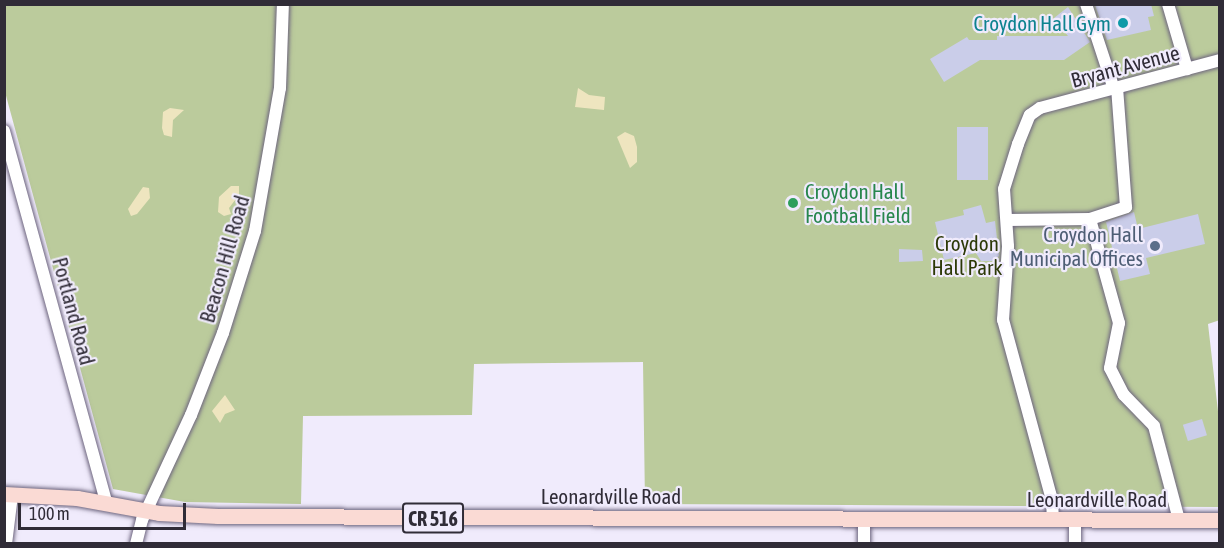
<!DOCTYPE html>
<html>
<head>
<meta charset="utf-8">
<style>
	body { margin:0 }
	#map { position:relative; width:1224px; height:548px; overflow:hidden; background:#f0ebfc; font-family:"Asap Condensed",sans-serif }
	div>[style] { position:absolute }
	.green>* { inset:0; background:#bbcb9c }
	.sand>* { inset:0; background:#eee5bf }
	.building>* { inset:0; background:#cacde9; transform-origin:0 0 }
	.roads { filter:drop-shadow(0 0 2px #6d657e) drop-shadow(0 0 2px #6d657e) }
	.minor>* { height:12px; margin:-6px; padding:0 6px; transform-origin:6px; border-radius:6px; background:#fff }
	.major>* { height:15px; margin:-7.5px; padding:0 7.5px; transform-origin:7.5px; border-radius:7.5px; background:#fadad4 }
	.dots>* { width:16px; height:16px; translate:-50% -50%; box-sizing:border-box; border:3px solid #f0ebfc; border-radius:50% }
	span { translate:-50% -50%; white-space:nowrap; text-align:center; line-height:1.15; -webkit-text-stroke:4.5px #f0ebfc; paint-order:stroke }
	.shield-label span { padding:2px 4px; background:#f0ebfc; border:2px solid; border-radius:4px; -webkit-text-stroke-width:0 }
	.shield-label { font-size:20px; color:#302c37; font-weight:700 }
	.culture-label { font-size:21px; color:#0d838f }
	.right { translate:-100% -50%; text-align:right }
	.street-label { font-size:21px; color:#302c37 }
	.leisure-label { font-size:21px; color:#27864d }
	.left { translate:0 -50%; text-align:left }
	.service-label { font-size:21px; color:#4e5e75 }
	.park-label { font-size:21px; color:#2c3907 }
	.frame { position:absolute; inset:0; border:6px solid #302c37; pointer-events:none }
	.scale { position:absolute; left:18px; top:503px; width:168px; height:27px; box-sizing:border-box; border:3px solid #302c37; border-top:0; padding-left:8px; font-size:18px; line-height:21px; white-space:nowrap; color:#302c37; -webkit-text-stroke:4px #f0ebfc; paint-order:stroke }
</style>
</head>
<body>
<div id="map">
	<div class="green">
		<i style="clip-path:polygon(4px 5px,1219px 5px,1220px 320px,1208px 324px,1219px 420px,1219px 507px,645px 504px,643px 362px,474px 364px,472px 415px,303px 416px,301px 504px,185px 502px,113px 489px,5px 92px)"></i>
	</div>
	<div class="sand">
		<i style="clip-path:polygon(578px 88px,589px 95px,605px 97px,604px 110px,575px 107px)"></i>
		<i style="clip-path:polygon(170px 108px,184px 110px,173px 120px,172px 137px,164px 135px,162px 128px,163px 112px)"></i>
		<i style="clip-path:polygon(625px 132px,634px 136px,637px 147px,637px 162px,630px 168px,617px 137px)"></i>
		<i style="clip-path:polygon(231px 186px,239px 186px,239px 195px,229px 208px,231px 214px,224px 216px,218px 212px,219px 197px)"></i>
		<i style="clip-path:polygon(143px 187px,149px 188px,150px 198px,137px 214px,131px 216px,128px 209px)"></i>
		<i style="clip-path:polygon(225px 395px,235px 410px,225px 414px,220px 423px,212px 411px)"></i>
	</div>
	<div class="building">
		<i style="clip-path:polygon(1151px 4px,1154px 16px,1148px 17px,1151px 30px,1107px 40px,1095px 5px)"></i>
		<i style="clip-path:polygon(1068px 7px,1090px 42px,1064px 60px,980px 60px,944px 82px,930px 59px,967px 37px,969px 40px,997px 40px,997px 36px,1068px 36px,1054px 18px)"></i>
		<i style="left:957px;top:127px;width:31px;height:53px"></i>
		<i style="clip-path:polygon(981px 205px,986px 223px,995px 221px,999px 256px,992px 261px,981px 261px,976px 253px,944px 260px,935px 222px,964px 215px,963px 210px)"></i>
		<i style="clip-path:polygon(1134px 212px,1138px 229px,1198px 214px,1205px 244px,1146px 258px,1150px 274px,1120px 281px,1106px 222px)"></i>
		<i style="clip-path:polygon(899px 249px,922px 250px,923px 261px,899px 262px)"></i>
		<i style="left:1202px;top:419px;width:17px;height:20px;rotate:73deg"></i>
	</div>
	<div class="roads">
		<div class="minor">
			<i style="left:1086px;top:4px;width:89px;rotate:71.8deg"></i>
			<i style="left:1168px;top:4px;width:68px;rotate:73.7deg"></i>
			<i style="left:4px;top:131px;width:385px;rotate:74.6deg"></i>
			<i style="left:1090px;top:219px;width:38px;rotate:-18deg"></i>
			<i style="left:1126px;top:207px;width:119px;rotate:-94.3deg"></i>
			<i style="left:1007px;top:220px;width:83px;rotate:-0.7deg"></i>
			<i style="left:1090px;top:219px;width:108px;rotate:74.4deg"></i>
			<i style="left:1119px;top:323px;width:46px;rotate:101.3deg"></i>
			<i style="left:1110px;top:368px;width:30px;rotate:63deg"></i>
			<i style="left:1124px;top:395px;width:43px;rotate:45.9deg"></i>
			<i style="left:1154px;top:426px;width:97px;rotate:75.1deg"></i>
			<i style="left:1053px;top:520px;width:20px;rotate:-93deg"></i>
			<i style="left:1052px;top:500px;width:187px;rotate:-105.2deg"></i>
			<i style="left:1003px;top:320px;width:74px;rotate:-86.1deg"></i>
			<i style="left:1008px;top:246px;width:57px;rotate:-94deg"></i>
			<i style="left:1004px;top:189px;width:47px;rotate:-72.7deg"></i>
			<i style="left:1018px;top:144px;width:31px;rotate:-68deg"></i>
			<i style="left:1030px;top:115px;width:12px;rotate:-35deg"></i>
			<i style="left:1040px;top:108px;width:186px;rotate:-14.9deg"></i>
			<i style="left:6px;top:544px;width:49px;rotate:-83deg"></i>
			<i style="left:136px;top:544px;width:25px;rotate:-76deg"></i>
			<i style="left:142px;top:520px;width:116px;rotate:-65deg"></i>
			<i style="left:191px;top:415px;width:88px;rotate:-68.7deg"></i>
			<i style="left:223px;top:333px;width:107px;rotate:-72.6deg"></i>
			<i style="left:255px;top:231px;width:145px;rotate:-80.1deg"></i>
			<i style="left:280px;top:88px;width:84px;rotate:-88deg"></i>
			<i style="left:864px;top:544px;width:25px;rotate:-90deg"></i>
			<i style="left:1075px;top:544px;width:24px;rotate:-90deg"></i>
		</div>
		<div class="major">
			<i style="left:4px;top:494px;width:73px;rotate:3.1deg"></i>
			<i style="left:77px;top:498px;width:83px;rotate:10.4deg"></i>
			<i style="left:159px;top:513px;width:59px;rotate:2.9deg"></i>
			<i style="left:218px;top:516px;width:1002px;rotate:0.23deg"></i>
		</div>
	</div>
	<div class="dots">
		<i style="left:1123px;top:23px;background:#0f9aa8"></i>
		<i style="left:793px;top:203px;background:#2e9e5b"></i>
		<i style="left:1155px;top:246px;background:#5c6f8a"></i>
	</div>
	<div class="shield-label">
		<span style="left:433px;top:518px">CR 516</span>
	</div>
	<div class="culture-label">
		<span class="right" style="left:1111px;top:23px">Croydon Hall Gym</span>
	</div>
	<div class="street-label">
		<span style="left:1125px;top:66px;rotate:-15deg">Bryant Avenue</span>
		<span style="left:224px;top:259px;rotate:-74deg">Beacon Hill Road</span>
		<span style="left:74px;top:311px;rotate:75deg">Portland Road</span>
		<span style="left:611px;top:496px">Leonardville Road</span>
		<span style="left:1097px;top:499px">Leonardville Road</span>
	</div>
	<div class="leisure-label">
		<span class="left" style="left:805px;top:203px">Croydon Hall<br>Football Field</span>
	</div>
	<div class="service-label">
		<span class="right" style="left:1143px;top:246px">Croydon Hall<br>Municipal Offices</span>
	</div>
	<div class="park-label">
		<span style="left:967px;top:255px">Croydon<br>Hall Park</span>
	</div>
	<div class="frame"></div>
	<div class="scale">100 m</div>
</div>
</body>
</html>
